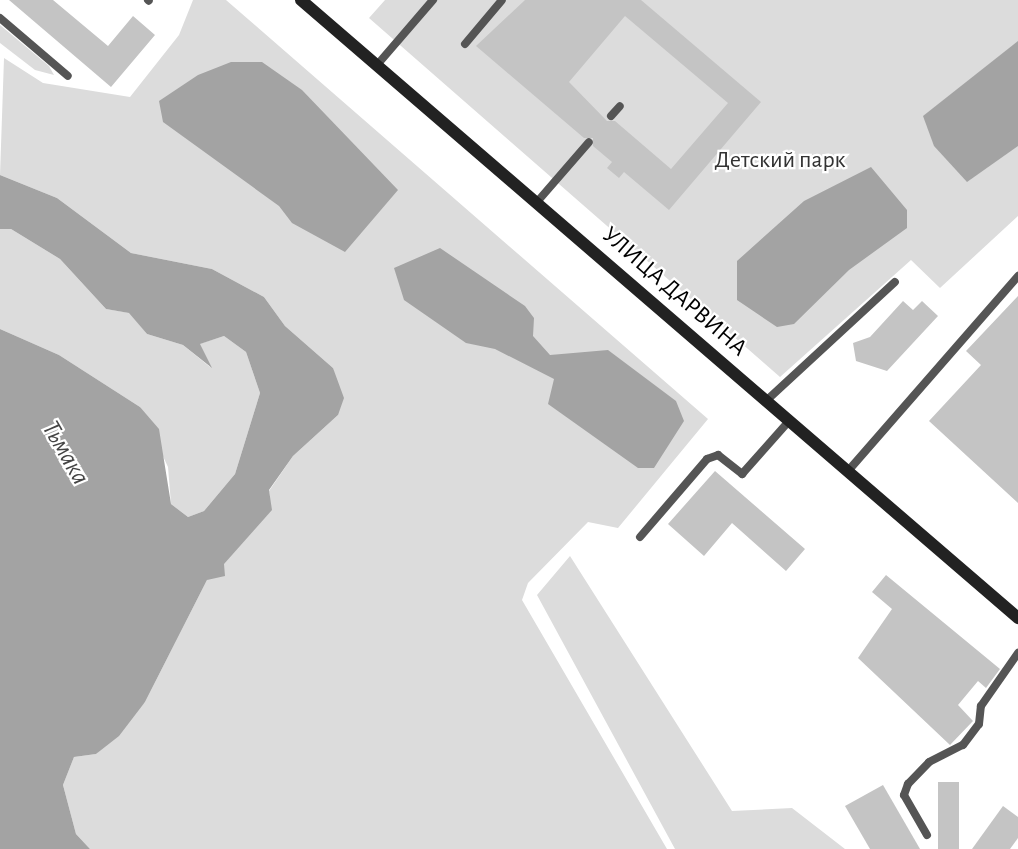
<!DOCTYPE html>
<html>
<head>
<meta charset="utf-8">
<style>
	body { margin:0 }
	#map { position:relative; width:1018px; height:849px; overflow:hidden; background:#fff; font-family:"Alegreya Sans",sans-serif }
	div>[style] { position:absolute }
	.green>* { inset:0; background:#dcdcdc }
	.water>* { inset:0; background:#a3a3a3 }
	.building>* { inset:0; background:#c4c4c4; transform-origin:0 0 }
	.lane>* { height:8px; margin:-4px; padding:0 4px; transform-origin:4px; border-radius:4px; background:#555 }
	.secondary>* { height:12px; margin:-6px; padding:0 6px; transform-origin:6px; border-radius:6px; background:#222 }
	span { translate:-50% -50%; white-space:nowrap; text-align:center; line-height:1.15; -webkit-text-stroke:4.5px #fff; paint-order:stroke }
	.park-label { font-size:24px; color:#333 }
	.street-label { font-size:24px; color:#000 }
	.water-label { font-size:26px; color:#444; font-style:italic }
</style>
</head>
<body>
<div id="map">
	<div class="green">
		<i style="clip-path:polygon(193px 0,226px 0,708px 419px,618px 528px,588px 522px,528px 583px,522px 600px,667px 849px,90px 849px,76px 834px,63px 785px,74px 757px,96px 754px,145px 702px,207px 580px,271px 510px,269px 491px,293px 456px,338px 415px,333px 368px,285px 326px,264px 297px,212px 269px,131px 253px,57px 198px,0 175px,4px 58px,43px 83px,130px 97px,179px 35px)"></i>
		<i style="clip-path:polygon(385px 0,1018px 0,1018px 216px,940px 288px,911px 260px,780px 377px,369px 18px)"></i>
		<i style="clip-path:polygon(0 25px,49px 66px,54px 75px,35px 70px,0 43px)"></i>
		<i style="clip-path:polygon(0 229px,11px 229px,60px 259px,106px 309px,130px 313px,147px 334px,183px 345px,210px 367px,199px 344px,224px 336px,246px 352px,260px 393px,235px 474px,204px 511px,188px 517px,171px 504px,168px 467px,140px 407px,59px 355px,0 329px)"></i>
		<i style="clip-path:polygon(570px 556px,732px 811px,792px 808px,845px 849px,675px 849px,537px 595px)"></i>
	</div>
	<div class="water">
		<i style="clip-path:polygon(1018px 41px,1018px 146px,967px 182px,934px 146px,923px 116px)"></i>
		<i style="clip-path:polygon(231px 62px,262px 62px,302px 90px,398px 190px,345px 252px,292px 223px,279px 206px,163px 122px,159px 101px,198px 75px)"></i>
		<i style="clip-path:polygon(871px 167px,907px 210px,907px 228px,849px 270px,794px 324px,777px 327px,737px 300px,737px 261px,804px 201px)"></i>
		<i style="clip-path:polygon(0 175px,57px 198px,131px 253px,212px 269px,264px 297px,285px 326px,333px 368px,344px 398px,338px 415px,293px 456px,269px 490px,272px 510px,224px 564px,225px 576px,207px 580px,145px 702px,119px 736px,96px 754px,74px 757px,63px 785px,76px 834px,90px 849px,0 849px,0 329px,59px 355px,140px 407px,159px 429px,171px 504px,188px 517px,204px 511px,235px 474px,260px 393px,246px 352px,224px 336px,200px 344px,212px 368px,183px 345px,147px 334px,129px 313px,106px 309px,60px 259px,11px 229px,0 229px)"></i>
		<i style="clip-path:polygon(440px 248px,525px 306px,534px 318px,533px 336px,550px 355px,608px 350px,676px 401px,684px 421px,654px 468px,638px 468px,548px 404px,554px 379px,495px 349px,466px 343px,404px 300px,394px 268px)"></i>
	</div>
	<div class="building">
		<i style="clip-path:polygon(9px 0,53px 0,108px 46px,133px 16px,155px 35px,111px 87px)"></i>
		<i style="clip-path:polygon(evenodd,525px 0,641px 0,761px 102px,669px 210px,624px 172px,619px 178px,607px 168px,612px 162px,593px 146px,593px 138px,584px 138px,476px 46px,525px 0,625px 16px,728px 103px,671px 169px,615px 121px,607px 121px,569px 82px,625px 16px)"></i>
		<i style="clip-path:polygon(1018px 296px,1018px 503px,929px 421px,981px 365px,966px 351px)"></i>
		<i style="clip-path:polygon(903px 301px,913px 310px,922px 301px,938px 316px,887px 371px,856px 361px,853px 343px,870px 337px)"></i>
		<i style="clip-path:polygon(715px 471px,805px 549px,786px 571px,732px 523px,704px 556px,668px 524px)"></i>
		<i style="clip-path:polygon(886px 575px,1000px 669px,986px 688px,978px 681px,958px 705px,973px 721px,950px 745px,858px 658px,892px 609px,872px 592px)"></i>
		<i style="left:938px;top:782px;width:21px;height:67px"></i>
		<i style="clip-path:polygon(883px 785px,920px 849px,870px 849px,845px 806px)"></i>
		<i style="clip-path:polygon(1003px 806px,1018px 817px,1018px 838px,1010px 849px,972px 849px)"></i>
	</div>
	<div class="lane">
		<i style="left:148px;top:0;width:1px;rotate:45deg"></i>
		<i style="left:0;top:18px;width:89px;rotate:40.5deg"></i>
		<i style="left:465px;top:44px;width:57px;rotate:-49.9deg"></i>
		<i style="left:377px;top:65px;width:86px;rotate:-49.3deg"></i>
		<i style="left:611px;top:116px;width:13px;rotate:-48deg"></i>
		<i style="left:537px;top:202px;width:79px;rotate:-49.1deg"></i>
		<i style="left:767px;top:400px;width:174px;rotate:-42.7deg"></i>
		<i style="left:848px;top:471px;width:259px;rotate:-48.9deg"></i>
		<i style="left:640px;top:537px;width:103px;rotate:-49.3deg"></i>
		<i style="left:707px;top:459px;width:12px;rotate:-20deg"></i>
		<i style="left:718px;top:455px;width:31px;rotate:38deg"></i>
		<i style="left:742px;top:474px;width:72px;rotate:-48.4deg"></i>
		<i style="left:927px;top:835px;width:46px;rotate:-119.9deg"></i>
		<i style="left:904px;top:795px;width:12px;rotate:-70deg"></i>
		<i style="left:908px;top:784px;width:30px;rotate:-46deg"></i>
		<i style="left:929px;top:762px;width:38px;rotate:-27deg"></i>
		<i style="left:963px;top:745px;width:26px;rotate:-53deg"></i>
		<i style="left:979px;top:724px;width:18px;rotate:-84deg"></i>
		<i style="left:981px;top:706px;width:65px;rotate:-55.1deg"></i>
	</div>
	<div class="secondary">
		<i style="left:301px;top:0;width:947px;rotate:40.76deg"></i>
	</div>
	<div class="park-label">
		<span style="left:780px;top:161px">Детский парк</span>
	</div>
	<div class="street-label">
		<span style="left:674px;top:292px;rotate:41deg">УЛИЦА ДАРВИНА</span>
	</div>
	<div class="water-label">
		<span style="left:65px;top:453px;rotate:60deg">Тьмака</span>
	</div>
</div>
</body>
</html>
